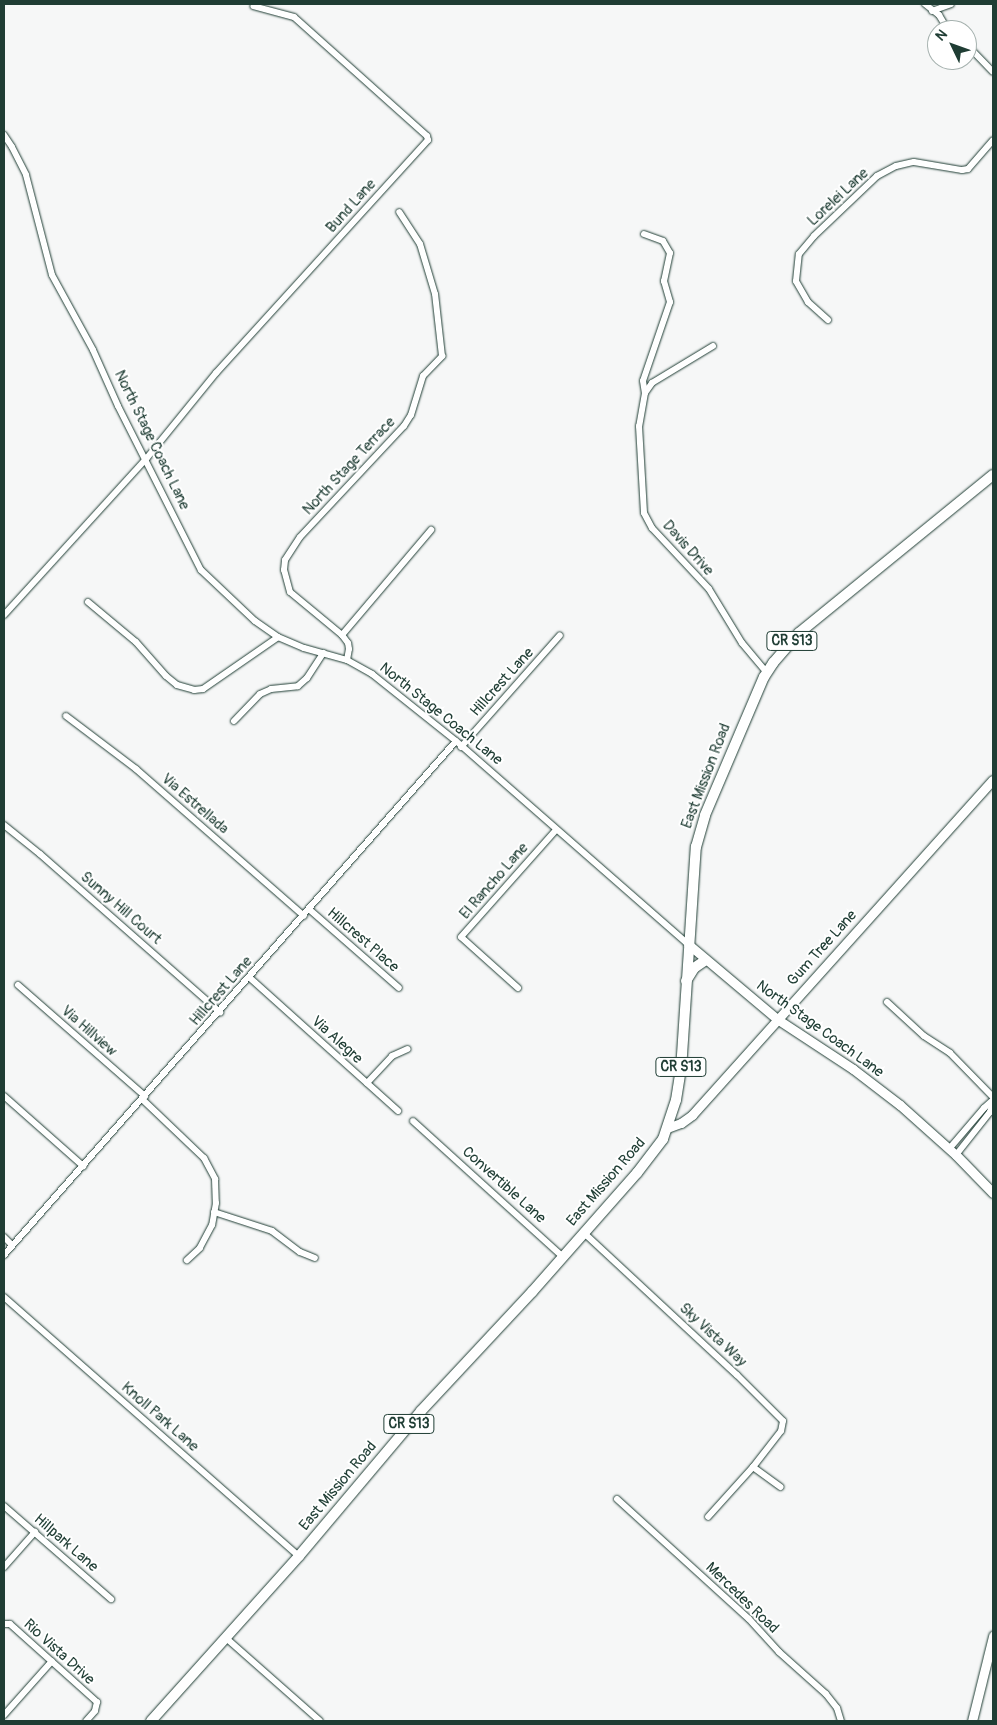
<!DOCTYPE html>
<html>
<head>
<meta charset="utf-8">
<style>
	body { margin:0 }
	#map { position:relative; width:997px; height:1725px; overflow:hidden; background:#f6f7f7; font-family:Pangolin,sans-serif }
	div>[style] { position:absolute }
	.roads { filter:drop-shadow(0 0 1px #1f3d34) drop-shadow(0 0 1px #1f3d34) }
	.street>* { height:6px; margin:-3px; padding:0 3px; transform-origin:3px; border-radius:3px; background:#fff }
	.secondary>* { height:9px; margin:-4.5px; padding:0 4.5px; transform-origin:4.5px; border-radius:4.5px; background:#fff }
	.primary>* { height:10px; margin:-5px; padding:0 5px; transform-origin:5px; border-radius:5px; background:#fff }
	span { translate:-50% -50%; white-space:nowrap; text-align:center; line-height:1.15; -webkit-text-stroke:4px #fff; paint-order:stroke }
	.shield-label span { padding:1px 4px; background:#fff; border:1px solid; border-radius:4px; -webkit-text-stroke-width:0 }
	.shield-label { font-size:14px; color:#1f3d34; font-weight:700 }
	.street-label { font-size:15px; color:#1f3d34 }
	.frame { position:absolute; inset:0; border:5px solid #1f3d34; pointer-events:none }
	.north { position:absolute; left:927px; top:20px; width:50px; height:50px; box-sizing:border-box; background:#fff; border:1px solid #a5b1ae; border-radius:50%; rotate:312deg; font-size:14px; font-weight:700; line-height:20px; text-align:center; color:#1f3d34 }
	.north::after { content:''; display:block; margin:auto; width:18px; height:22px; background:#1f3d34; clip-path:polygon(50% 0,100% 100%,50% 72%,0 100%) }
</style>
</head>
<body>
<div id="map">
	<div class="roads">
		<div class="street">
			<i style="left:925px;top:4px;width:18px;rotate:38deg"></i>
			<i style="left:939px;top:15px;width:17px;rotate:59deg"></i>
			<i style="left:932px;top:11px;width:20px;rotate:-20deg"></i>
			<i style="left:967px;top:45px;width:37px;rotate:46deg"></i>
			<i style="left:4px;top:135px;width:14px;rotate:56deg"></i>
			<i style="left:12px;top:147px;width:31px;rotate:63deg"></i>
			<i style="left:26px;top:175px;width:103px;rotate:75.4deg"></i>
			<i style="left:52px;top:275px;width:85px;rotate:61.3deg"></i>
			<i style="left:93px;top:350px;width:61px;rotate:65.9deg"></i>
			<i style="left:118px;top:406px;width:184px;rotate:63.2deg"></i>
			<i style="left:201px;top:570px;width:74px;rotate:43.4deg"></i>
			<i style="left:255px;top:621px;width:28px;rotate:35deg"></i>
			<i style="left:278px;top:637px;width:28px;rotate:23deg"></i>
			<i style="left:304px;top:648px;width:45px;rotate:15.6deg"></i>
			<i style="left:347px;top:660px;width:29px;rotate:29deg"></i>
			<i style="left:372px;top:674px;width:107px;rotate:38.6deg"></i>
			<i style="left:456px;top:741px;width:308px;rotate:41.2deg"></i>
			<i style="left:644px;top:234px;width:20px;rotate:20deg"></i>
			<i style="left:663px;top:241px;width:14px;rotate:60deg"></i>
			<i style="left:670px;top:253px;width:29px;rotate:102deg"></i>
			<i style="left:664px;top:281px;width:22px;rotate:74deg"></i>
			<i style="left:670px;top:302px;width:83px;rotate:108.9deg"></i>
			<i style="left:643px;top:381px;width:12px;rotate:81deg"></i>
			<i style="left:828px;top:320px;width:27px;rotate:-138deg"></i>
			<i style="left:808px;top:302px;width:24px;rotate:-120deg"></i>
			<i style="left:796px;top:281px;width:27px;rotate:-84deg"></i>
			<i style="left:799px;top:254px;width:23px;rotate:-50deg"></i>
			<i style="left:814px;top:236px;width:87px;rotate:-43.6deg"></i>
			<i style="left:877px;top:176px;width:21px;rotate:-28deg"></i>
			<i style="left:896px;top:166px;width:18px;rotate:-13deg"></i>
			<i style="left:914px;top:162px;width:49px;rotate:9.5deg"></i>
			<i style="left:962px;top:170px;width:6px;rotate:-9deg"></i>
			<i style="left:968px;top:169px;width:38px;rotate:-49deg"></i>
			<i style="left:713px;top:346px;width:71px;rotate:148.8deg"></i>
			<i style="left:652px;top:383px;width:12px;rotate:125deg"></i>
			<i style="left:645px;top:393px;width:34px;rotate:100deg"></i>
			<i style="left:639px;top:426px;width:87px;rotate:86.7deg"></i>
			<i style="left:644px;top:513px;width:17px;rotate:62deg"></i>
			<i style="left:652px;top:528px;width:83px;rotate:46.9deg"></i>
			<i style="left:709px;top:589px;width:63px;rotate:58.6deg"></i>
			<i style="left:742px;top:643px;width:39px;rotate:50deg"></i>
			<i style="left:88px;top:602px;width:62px;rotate:39.8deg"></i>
			<i style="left:136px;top:642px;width:45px;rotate:48.6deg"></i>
			<i style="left:166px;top:676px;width:14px;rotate:39deg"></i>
			<i style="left:177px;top:685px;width:18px;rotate:16deg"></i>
			<i style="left:194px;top:690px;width:9px;rotate:-6deg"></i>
			<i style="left:203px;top:689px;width:91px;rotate:-34.7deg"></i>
			<i style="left:4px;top:615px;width:211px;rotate:-47.7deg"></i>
			<i style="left:146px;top:459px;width:111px;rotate:-50.9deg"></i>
			<i style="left:216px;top:373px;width:315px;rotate:-47.7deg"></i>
			<i style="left:428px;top:140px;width:4px;rotate:-104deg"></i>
			<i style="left:427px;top:136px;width:178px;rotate:-138.2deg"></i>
			<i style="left:294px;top:17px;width:42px;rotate:-165deg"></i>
			<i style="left:342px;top:635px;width:138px;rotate:-49.7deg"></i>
			<i style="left:347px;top:660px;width:11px;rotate:-80deg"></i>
			<i style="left:349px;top:649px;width:6px;rotate:-99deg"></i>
			<i style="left:348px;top:643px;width:10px;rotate:-127deg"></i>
			<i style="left:342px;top:635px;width:67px;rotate:-140.4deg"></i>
			<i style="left:290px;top:592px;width:23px;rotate:-105deg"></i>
			<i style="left:284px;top:570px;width:10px;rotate:-84deg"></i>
			<i style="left:285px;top:560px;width:27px;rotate:-57deg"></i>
			<i style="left:300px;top:537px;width:152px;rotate:-46.9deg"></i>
			<i style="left:404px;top:426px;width:13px;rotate:-58deg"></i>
			<i style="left:411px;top:415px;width:41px;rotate:-72.9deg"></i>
			<i style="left:423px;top:376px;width:28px;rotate:-46deg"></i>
			<i style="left:442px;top:356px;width:62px;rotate:-96.4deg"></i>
			<i style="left:435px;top:294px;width:52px;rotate:-106.7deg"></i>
			<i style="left:420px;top:244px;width:38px;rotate:-123deg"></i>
			<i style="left:66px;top:716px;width:88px;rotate:37.1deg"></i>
			<i style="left:136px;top:769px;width:223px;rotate:41.2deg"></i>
			<i style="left:234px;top:721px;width:37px;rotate:-46deg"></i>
			<i style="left:260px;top:694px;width:12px;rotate:-24deg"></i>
			<i style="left:271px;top:689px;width:27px;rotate:-6deg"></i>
			<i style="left:298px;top:686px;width:12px;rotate:-42deg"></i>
			<i style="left:307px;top:678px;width:30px;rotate:-57deg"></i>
			<i style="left:461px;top:747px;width:149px;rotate:-48.5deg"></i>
			<i style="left:4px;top:825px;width:46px;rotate:38.9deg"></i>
			<i style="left:40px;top:854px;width:240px;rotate:41.3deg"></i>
			<i style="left:310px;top:910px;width:118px;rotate:41.2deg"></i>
			<i style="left:250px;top:978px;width:199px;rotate:41.9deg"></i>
			<i style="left:18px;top:985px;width:169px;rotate:41.2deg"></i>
			<i style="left:518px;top:988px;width:76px;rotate:-138.2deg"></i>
			<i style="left:461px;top:937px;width:143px;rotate:-48.4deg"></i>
			<i style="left:887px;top:1002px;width:50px;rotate:42.6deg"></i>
			<i style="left:924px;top:1036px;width:31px;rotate:33deg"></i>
			<i style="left:950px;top:1053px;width:62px;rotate:45.7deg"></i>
			<i style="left:367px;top:1083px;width:37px;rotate:-47deg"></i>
			<i style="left:392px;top:1056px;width:17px;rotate:-24deg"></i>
			<i style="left:4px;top:1096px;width:106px;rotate:41.5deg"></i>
			<i style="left:142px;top:1099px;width:86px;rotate:43.6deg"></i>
			<i style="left:204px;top:1158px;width:24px;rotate:62deg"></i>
			<i style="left:215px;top:1179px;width:24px;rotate:88deg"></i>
			<i style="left:216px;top:1203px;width:22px;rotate:100deg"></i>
			<i style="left:212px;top:1225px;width:26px;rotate:118deg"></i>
			<i style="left:200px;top:1248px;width:18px;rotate:137deg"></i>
			<i style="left:413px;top:1121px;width:201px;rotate:42.2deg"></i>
			<i style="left:949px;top:1149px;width:54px;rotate:-49.5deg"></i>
			<i style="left:984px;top:1108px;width:12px;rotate:-42deg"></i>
			<i style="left:956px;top:1155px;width:55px;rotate:-51.7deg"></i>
			<i style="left:990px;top:1112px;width:9px;rotate:-72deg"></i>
			<i style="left:214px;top:1212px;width:61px;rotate:18.1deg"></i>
			<i style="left:272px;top:1231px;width:35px;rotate:37deg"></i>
			<i style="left:300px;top:1252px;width:16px;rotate:22deg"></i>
			<i style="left:583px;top:1232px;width:210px;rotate:42.9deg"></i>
			<i style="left:737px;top:1375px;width:65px;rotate:45deg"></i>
			<i style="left:783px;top:1421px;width:10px;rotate:101deg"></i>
			<i style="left:781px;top:1431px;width:46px;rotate:127.9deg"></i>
			<i style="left:753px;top:1467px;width:67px;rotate:132deg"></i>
			<i style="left:4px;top:1237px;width:11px;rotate:45deg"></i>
			<i style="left:4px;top:1255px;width:684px;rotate:-48.67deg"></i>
			<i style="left:4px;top:1297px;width:393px;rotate:41.3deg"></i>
			<i style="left:753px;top:1467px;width:34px;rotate:36deg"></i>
			<i style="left:617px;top:1499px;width:178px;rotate:42.3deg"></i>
			<i style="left:749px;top:1619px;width:45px;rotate:47.7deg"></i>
			<i style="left:779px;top:1652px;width:63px;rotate:41.8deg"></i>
			<i style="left:826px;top:1694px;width:18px;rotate:52deg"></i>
			<i style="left:837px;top:1708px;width:14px;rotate:73deg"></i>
			<i style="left:4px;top:1506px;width:142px;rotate:41deg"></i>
			<i style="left:4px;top:1567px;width:47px;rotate:-48.5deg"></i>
			<i style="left:4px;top:1624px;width:6px"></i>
			<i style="left:10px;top:1624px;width:117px;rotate:41.9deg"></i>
			<i style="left:97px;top:1702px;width:9px;rotate:103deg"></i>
			<i style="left:95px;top:1711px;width:13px;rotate:132deg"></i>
			<i style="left:226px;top:1638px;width:125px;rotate:41.4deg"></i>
			<i style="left:4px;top:1715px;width:72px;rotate:-48.4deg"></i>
		</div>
		<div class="secondary">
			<i style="left:688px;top:944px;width:116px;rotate:40.1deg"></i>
			<i style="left:777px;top:1019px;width:91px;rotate:33.3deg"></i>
			<i style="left:853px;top:1069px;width:59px;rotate:37.5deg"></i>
			<i style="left:900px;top:1105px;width:75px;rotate:41.8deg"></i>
			<i style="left:956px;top:1155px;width:53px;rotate:45.8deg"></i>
			<i style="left:667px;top:1128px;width:15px;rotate:-20deg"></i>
			<i style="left:681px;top:1123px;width:14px;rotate:-36deg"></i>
			<i style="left:692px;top:1115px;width:450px;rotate:-48.1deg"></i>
			<i style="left:972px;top:1721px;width:88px;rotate:-76.1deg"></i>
		</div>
		<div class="primary">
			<i style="left:686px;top:981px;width:15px;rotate:-58deg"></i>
			<i style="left:694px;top:968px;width:14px;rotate:-34deg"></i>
			<i style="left:151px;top:1721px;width:222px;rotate:-48.1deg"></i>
			<i style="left:299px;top:1556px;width:189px;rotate:-49.9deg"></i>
			<i style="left:421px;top:1411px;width:163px;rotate:-47deg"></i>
			<i style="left:532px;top:1292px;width:159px;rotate:-48.6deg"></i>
			<i style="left:637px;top:1173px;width:43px;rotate:-52.6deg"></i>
			<i style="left:663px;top:1139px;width:41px;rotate:-71.6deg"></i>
			<i style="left:676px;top:1100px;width:30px;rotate:-81deg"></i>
			<i style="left:681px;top:1070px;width:224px;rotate:-86.2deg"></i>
			<i style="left:696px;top:847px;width:33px;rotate:-74deg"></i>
			<i style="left:705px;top:815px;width:150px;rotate:-66.9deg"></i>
			<i style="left:764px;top:677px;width:17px;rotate:-57deg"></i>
			<i style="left:773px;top:663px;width:40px;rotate:-49deg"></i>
			<i style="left:799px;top:633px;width:250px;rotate:-39.2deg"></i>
		</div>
	</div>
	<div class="shield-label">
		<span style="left:792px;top:641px">CR S13</span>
		<span style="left:681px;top:1067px">CR S13</span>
		<span style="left:409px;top:1424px">CR S13</span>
	</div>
	<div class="street-label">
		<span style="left:838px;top:197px;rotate:-43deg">Lorelei Lane</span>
		<span style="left:351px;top:206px;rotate:-48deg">Bund Lane</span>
		<span style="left:152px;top:440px;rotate:64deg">North Stage Coach Lane</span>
		<span style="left:349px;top:466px;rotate:-47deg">North Stage Terrace</span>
		<span style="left:688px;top:548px;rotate:48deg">Davis Drive</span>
		<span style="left:502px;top:682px;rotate:-48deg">Hillcrest Lane</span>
		<span style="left:441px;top:714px;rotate:39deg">North Stage Coach Lane</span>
		<span style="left:706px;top:776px;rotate:-69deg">East Mission Road</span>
		<span style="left:195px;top:804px;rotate:41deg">Via Estrellada</span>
		<span style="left:494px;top:881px;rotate:-49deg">El Rancho Lane</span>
		<span style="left:121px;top:908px;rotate:41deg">Sunny Hill Court</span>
		<span style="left:363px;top:940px;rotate:41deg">Hillcrest Place</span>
		<span style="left:822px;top:948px;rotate:-48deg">Gum Tree Lane</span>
		<span style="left:221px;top:991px;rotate:-49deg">Hillcrest Lane</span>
		<span style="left:820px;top:1029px;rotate:36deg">North Stage Coach Lane</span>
		<span style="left:89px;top:1031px;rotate:41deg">Via Hillview</span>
		<span style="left:337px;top:1040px;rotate:42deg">Via Alegre</span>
		<span style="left:606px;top:1182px;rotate:-49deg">East Mission Road</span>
		<span style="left:504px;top:1185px;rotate:42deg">Convertible Lane</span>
		<span style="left:713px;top:1335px;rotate:43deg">Sky Vista Way</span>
		<span style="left:160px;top:1417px;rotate:41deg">Knoll Park Lane</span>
		<span style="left:338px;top:1486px;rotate:-50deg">East Mission Road</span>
		<span style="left:66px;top:1543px;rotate:41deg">Hillpark Lane</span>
		<span style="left:742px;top:1598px;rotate:44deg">Mercedes Road</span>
		<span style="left:59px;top:1652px;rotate:42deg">Rio Vista Drive</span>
	</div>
	<div class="frame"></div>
	<div class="north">N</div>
</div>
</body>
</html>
